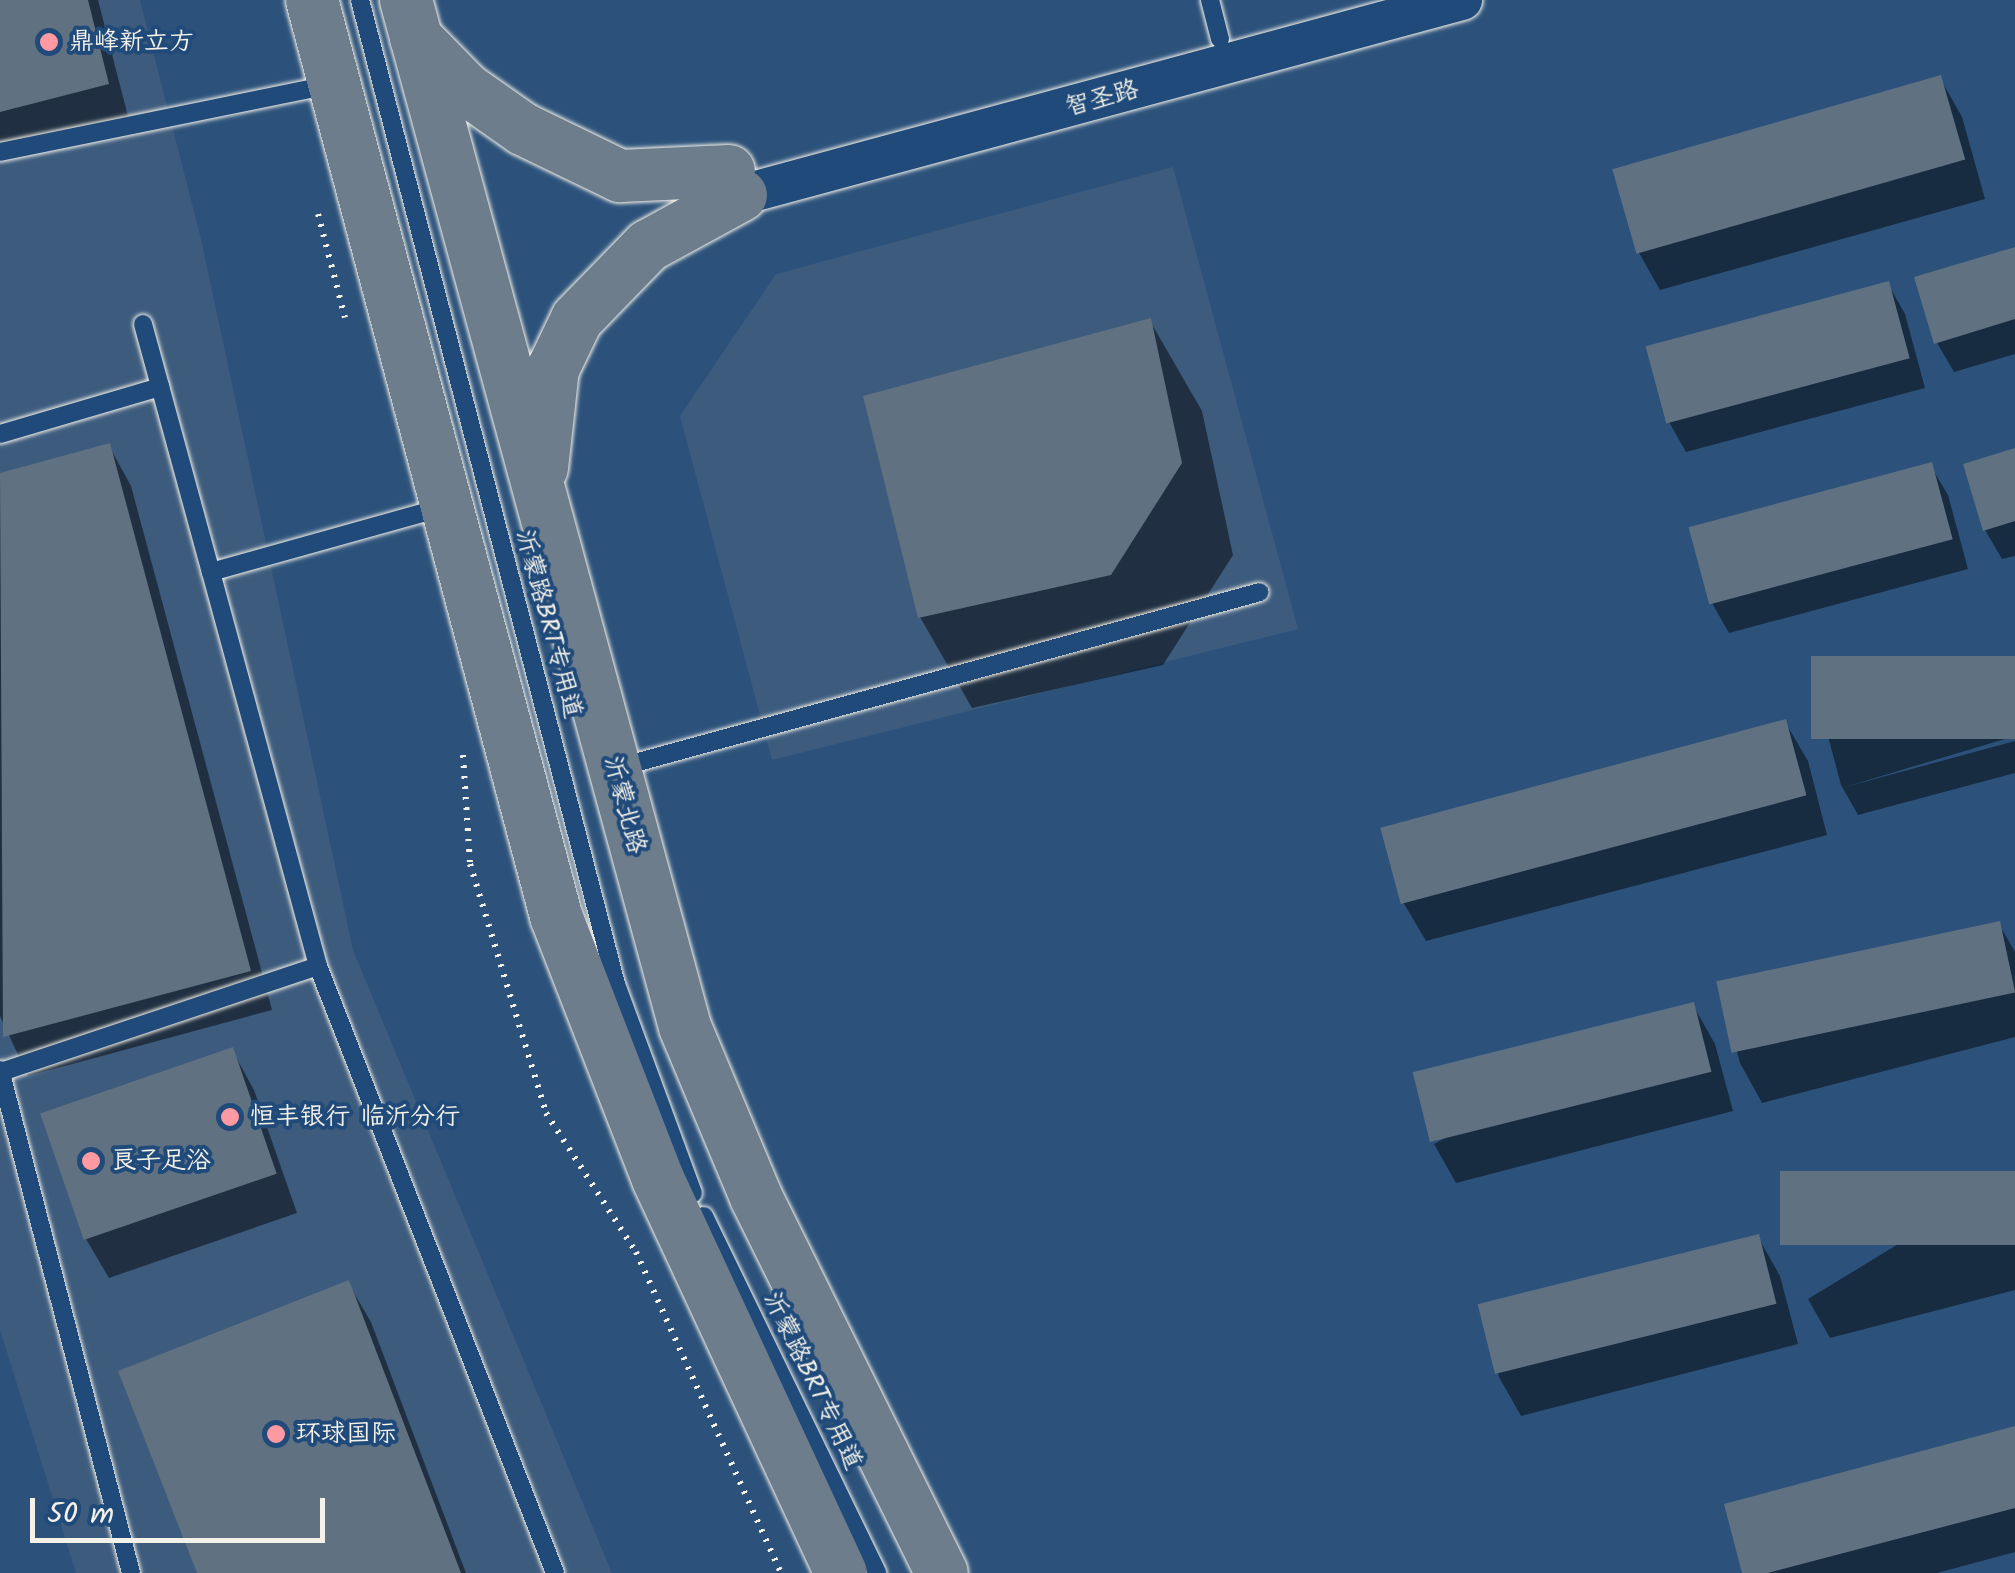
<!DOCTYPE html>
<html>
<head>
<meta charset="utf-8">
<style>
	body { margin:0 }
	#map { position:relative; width:2015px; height:1573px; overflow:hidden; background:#2c527b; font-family:Kalam,"LXGW WenKai TC",sans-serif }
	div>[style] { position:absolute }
	.built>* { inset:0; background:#3c5b7d }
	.shadow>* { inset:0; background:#0007 }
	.building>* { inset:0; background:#607181; transform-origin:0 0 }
	.path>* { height:6px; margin-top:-3px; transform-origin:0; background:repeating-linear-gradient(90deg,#f4f1e8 0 2.5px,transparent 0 10.5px) }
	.roads { filter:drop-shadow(0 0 2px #f4f1e8) drop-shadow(0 0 2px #f4f1e8) }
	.service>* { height:18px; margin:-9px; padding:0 9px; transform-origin:9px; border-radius:9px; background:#1f4a7a }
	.tertiary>* { height:40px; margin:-20px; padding:0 20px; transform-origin:20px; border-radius:20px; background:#1f4a7a }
	.primary>* { height:52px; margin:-26px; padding:0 26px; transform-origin:26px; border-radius:26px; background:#6d7d8c }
	.dots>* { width:28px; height:28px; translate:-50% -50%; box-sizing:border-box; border:5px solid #1f4a7a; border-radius:50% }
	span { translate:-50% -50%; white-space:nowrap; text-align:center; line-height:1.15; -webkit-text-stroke:8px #1f4a7a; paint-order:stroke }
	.poi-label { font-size:25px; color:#f4f1e8 }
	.left { translate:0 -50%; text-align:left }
	.street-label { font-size:25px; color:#f4f1e8 }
	.scale { position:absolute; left:30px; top:1498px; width:295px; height:45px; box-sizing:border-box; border:5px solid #f4f1e8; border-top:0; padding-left:12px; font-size:30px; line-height:35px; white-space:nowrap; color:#f4f1e8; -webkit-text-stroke:8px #1f4a7a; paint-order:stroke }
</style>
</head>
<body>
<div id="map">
	<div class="built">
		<i style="clip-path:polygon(0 0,140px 0,201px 239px,353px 950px,612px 1573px,76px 1573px,0 1330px)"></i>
		<i style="clip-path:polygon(1173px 167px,1298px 629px,772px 760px,680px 416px,776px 274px)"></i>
	</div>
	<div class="shadow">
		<i style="clip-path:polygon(0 0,98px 0,130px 124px,0 157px)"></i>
		<i style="clip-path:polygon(1940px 78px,1962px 117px,1985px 199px,1660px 290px,1638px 251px)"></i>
		<i style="clip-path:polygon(2015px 250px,2015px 354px,1954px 372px,1937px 343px)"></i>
		<i style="clip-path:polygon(1888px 284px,1905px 314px,1925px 388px,1686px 452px,1669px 422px)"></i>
		<i style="clip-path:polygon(1150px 321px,1202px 411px,1233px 555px,1163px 665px,972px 708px,920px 617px)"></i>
		<i style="clip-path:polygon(109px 446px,131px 486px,272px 1010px,28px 1076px,0 1016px,0 475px)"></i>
		<i style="clip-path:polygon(2015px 451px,2015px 556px,2002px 559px,1985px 530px)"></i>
		<i style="clip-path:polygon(1930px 465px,1948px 495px,1968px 569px,1729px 633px,1712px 603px)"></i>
		<i style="clip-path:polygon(2015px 658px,2015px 736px,1845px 787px,2015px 741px,2015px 773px,1858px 815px,1841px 785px,1821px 710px)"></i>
		<i style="clip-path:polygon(1785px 722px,1808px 761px,1827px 835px,1426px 941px,1403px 902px)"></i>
		<i style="clip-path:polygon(1999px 924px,2015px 952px,2015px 1037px,1762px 1103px,1740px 1063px,1722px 996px)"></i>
		<i style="clip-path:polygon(1693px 1005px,1715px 1044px,1733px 1111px,1456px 1183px,1434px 1144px)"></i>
		<i style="clip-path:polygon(232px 1050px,254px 1090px,297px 1213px,109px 1278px,86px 1239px)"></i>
		<i style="clip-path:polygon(2015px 1173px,2015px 1290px,1830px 1338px,1808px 1299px)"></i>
		<i style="clip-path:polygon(1758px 1237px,1780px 1276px,1798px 1344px,1521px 1416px,1499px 1377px,1481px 1309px)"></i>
		<i style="clip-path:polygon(348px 1283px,371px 1322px,466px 1573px,199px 1573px)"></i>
		<i style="clip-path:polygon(2015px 1429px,2015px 1552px,1937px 1573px,1745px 1573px)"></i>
	</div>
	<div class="building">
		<i style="clip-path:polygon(0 0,88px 0,109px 84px,0 112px)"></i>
		<i style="left:1941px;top:75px;width:88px;height:342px;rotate:74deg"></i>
		<i style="clip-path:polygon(2015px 247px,2015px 319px,1934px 344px,1914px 277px)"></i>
		<i style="left:1889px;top:281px;width:80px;height:252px;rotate:75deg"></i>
		<i style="clip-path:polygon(1151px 318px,1182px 463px,1111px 575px,918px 618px,863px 396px)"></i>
		<i style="clip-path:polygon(110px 443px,251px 971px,3px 1037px,0 473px)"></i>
		<i style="clip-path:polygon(2015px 448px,2015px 521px,1983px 531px,1963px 464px)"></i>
		<i style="left:1932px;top:462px;width:80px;height:252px;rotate:75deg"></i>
		<i style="left:2015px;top:656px;width:83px;height:204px;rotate:90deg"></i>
		<i style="left:1786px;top:719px;width:79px;height:420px;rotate:75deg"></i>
		<i style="left:2000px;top:921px;width:73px;height:290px;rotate:78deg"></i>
		<i style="left:1694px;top:1002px;width:72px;height:290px;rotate:76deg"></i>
		<i style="left:233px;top:1047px;width:134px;height:204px;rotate:71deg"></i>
		<i style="left:2015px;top:1171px;width:74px;height:235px;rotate:90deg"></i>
		<i style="left:1759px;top:1234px;width:72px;height:290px;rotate:76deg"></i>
		<i style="clip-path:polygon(349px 1280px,461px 1573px,197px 1573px,118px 1371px)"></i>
		<i style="clip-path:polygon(2015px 1426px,2015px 1508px,1768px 1573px,1742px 1573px,1724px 1504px)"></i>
	</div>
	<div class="path">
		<i style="left:318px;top:214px;width:107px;rotate:75.4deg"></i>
		<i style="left:463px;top:755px;width:109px;rotate:86.3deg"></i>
		<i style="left:470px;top:864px;width:260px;rotate:73deg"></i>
		<i style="left:546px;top:1113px;width:166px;rotate:57.1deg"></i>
		<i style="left:636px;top:1252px;width:352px;rotate:65.7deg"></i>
	</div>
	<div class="roads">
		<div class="service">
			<i style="left:360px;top:0;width:1017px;rotate:75.42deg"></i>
			<i style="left:616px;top:984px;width:223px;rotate:69.8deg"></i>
			<i style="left:1210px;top:0;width:40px;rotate:75.6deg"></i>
			<i style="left:0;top:152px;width:335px;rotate:-11.5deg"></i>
			<i style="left:143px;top:324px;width:257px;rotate:74.7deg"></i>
			<i style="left:0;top:434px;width:167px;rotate:-16.4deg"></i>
			<i style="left:620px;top:767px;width:663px;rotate:-15.29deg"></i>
			<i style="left:318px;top:966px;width:652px;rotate:68.67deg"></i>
			<i style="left:0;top:1070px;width:520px;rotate:75.4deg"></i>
			<i style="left:1px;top:1072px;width:334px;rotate:-18.5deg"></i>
			<i style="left:318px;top:966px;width:408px;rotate:-105.2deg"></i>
			<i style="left:211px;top:572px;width:242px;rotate:-15.6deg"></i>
			<i style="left:704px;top:1216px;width:397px;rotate:64.1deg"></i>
		</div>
		<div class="tertiary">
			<i style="left:741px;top:195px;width:747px;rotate:-15.13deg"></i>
		</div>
		<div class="primary">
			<i style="left:312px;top:0;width:948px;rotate:75.08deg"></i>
			<i style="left:556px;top:916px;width:282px;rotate:68.8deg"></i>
			<i style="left:658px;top:1179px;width:434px;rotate:65.1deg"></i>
			<i style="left:406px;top:0;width:1064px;rotate:74.8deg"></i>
			<i style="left:685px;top:1027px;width:184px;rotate:67.3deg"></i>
			<i style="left:756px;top:1197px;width:419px;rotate:63.7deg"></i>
			<i style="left:416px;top:38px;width:71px;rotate:45.6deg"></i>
			<i style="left:466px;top:89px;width:70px;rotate:35.1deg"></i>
			<i style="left:523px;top:129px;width:108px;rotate:25.9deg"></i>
			<i style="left:620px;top:176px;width:109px;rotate:-2.6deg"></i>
			<i style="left:542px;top:468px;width:100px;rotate:-83.7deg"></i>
			<i style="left:553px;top:369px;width:55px;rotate:-64.4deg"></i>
			<i style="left:577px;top:319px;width:102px;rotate:-45.8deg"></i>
			<i style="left:648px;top:246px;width:106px;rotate:-28.7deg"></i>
		</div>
	</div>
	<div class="dots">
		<i style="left:49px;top:42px;background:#ff9aa2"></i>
		<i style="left:230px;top:1117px;background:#ff9aa2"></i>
		<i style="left:91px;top:1161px;background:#ff9aa2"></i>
		<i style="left:276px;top:1434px;background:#ff9aa2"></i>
	</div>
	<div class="poi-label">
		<span class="left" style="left:69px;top:42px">鼎峰新立方</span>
		<span class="left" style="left:250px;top:1117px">恒丰银行 临沂分行</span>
		<span class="left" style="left:111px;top:1161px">良子足浴</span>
		<span class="left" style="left:296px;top:1434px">环球国际</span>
	</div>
	<div class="street-label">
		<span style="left:1102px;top:99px;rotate:-15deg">智圣路</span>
		<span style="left:548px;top:624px;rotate:75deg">沂蒙路BRT专用道</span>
		<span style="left:624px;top:805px;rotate:75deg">沂蒙北路</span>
		<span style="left:812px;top:1381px;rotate:64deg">沂蒙路BRT专用道</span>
	</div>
	<div class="scale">50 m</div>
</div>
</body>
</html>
